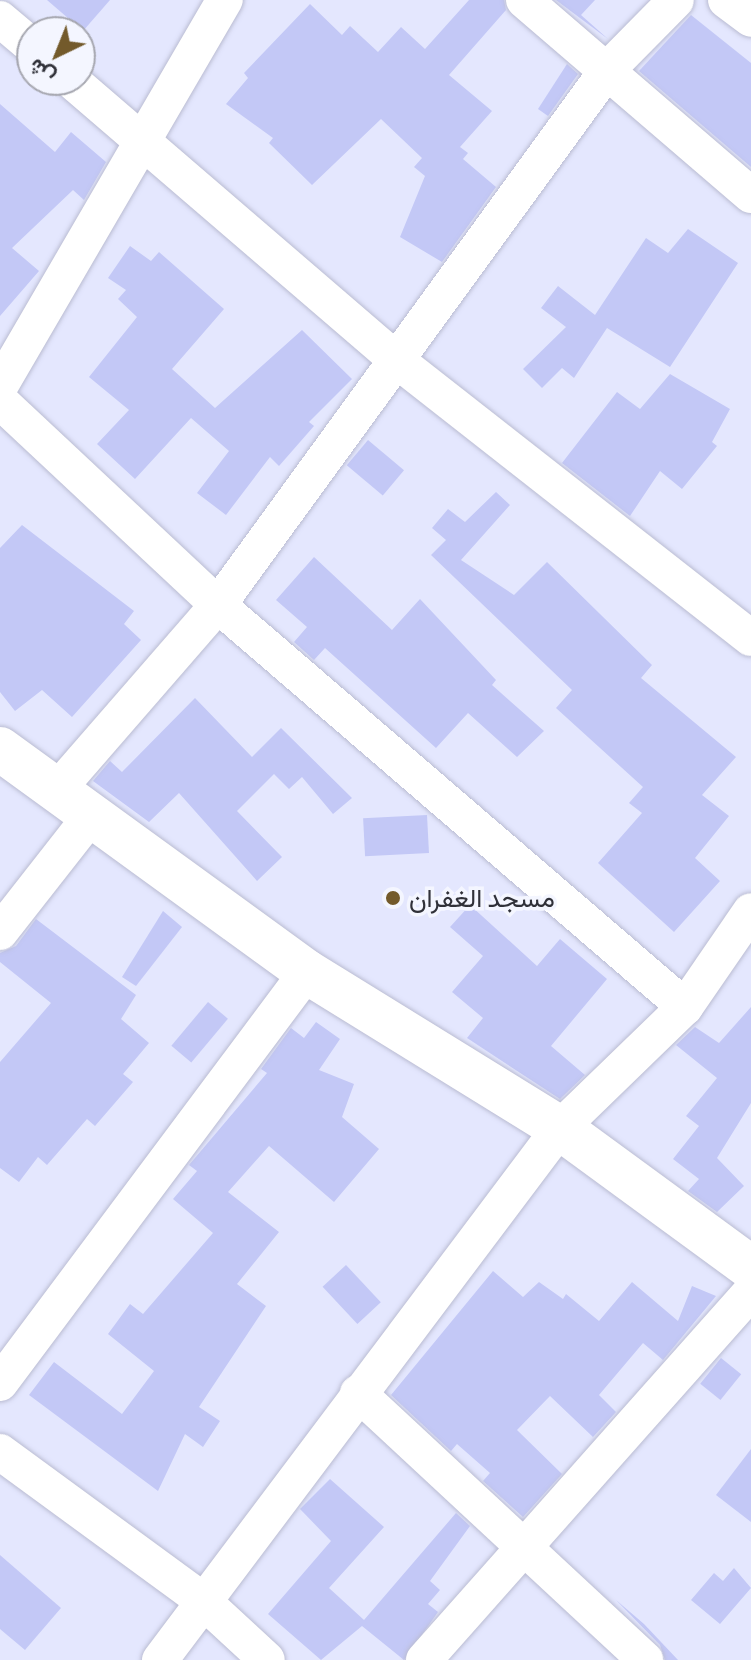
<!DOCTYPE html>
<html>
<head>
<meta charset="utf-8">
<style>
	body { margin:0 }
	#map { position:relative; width:751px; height:1660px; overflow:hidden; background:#e4e7fe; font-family:Manrope,Vazirmatn,sans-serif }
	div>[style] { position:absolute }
	.building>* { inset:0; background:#c3c8f6; transform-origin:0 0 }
	.roads { filter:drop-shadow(0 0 2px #babcd2) drop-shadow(0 0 2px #babcd2) }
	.minor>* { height:36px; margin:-18px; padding:0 18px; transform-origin:18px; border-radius:18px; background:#fff }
	.tertiary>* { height:44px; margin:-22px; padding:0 22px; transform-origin:22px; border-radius:22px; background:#fff }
	.dots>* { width:22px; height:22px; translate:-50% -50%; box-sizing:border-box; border:4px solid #f4f6ff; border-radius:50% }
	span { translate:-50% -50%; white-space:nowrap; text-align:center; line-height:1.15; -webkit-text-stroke:7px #f4f6ff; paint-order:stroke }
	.poi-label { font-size:26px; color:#303139 }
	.left { translate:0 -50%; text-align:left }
	.north { position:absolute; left:16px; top:16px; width:80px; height:80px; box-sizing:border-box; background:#f4f6ff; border:2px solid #a6a7b0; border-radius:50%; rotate:223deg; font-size:22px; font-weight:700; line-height:32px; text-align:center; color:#303139 }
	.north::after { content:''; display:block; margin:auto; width:28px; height:36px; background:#735a2b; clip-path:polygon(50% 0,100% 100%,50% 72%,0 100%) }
</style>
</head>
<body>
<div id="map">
	<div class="building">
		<i style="clip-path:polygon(47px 0,110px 0,83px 31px)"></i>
		<i style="clip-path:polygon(469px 0,504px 0,506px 10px,449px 75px,492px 111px,460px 147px,468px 153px,463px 159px,496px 187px,442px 262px,400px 237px,425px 176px,414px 167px,422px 158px,381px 119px,312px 185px,269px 143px,273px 138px,226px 104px,248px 78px,244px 73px,310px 4px,342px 35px,350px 26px,378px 52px,401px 27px,425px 49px)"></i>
		<i style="clip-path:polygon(556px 0,595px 0,581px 15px,608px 39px)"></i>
		<i style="clip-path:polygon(691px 15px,751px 63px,751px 167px,639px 71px)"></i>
		<i style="clip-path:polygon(567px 64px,578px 74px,548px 116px,538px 109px)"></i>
		<i style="clip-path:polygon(0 104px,55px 152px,71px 132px,106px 162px,84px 200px,73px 190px,12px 248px,39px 271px,0 316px)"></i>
		<i style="clip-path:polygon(688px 229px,738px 263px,670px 367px,607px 328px,574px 378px,562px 368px,542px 388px,523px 369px,566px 327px,541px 308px,558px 286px,595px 315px,646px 238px,668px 253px)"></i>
		<i style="clip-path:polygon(130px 246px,151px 261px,159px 252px,224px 309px,172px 369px,215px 408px,302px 330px,352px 379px,309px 422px,314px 426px,279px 466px,270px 457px,226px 515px,197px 493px,229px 451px,191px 418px,135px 479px,97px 444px,129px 410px,89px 377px,137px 317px,118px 299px,126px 290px,108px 278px)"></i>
		<i style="clip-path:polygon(670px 374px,730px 409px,712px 442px,717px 446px,682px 489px,660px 471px,630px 516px,562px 463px,617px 392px,640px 409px)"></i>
		<i style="left:368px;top:440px;width:47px;height:33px;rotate:40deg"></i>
		<i style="clip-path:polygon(496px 492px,510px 505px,461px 560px,514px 595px,547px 562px,652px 665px,641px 678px,736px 757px,702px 795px,729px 816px,695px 858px,720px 881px,674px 932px,598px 863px,642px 813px,629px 803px,643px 787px,556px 708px,572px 690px,431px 555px,446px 540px,432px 528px,448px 509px,465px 522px)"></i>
		<i style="clip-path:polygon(22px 525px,134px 611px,124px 624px,141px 640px,72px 717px,42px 690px,15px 711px,0 692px,0 548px)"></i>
		<i style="clip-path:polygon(314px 557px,392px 630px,420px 599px,496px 680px,492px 685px,544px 731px,517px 757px,468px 713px,436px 748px,325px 648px,314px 660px,294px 642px,307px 627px,276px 600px)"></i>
		<i style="clip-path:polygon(195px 698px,252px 757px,281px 728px,352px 798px,333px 814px,302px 777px,289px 789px,274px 774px,237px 811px,282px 857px,257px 881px,179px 793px,149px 822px,93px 781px,110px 761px,122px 772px)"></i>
		<i style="left:427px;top:815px;width:38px;height:64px;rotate:87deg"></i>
		<i style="clip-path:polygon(470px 905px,537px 966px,560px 939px,607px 979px,551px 1046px,585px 1075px,560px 1099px,467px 1038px,483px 1018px,452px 992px,483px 956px,450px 927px)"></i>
		<i style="clip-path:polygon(163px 911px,182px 927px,136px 986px,122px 977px)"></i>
		<i style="clip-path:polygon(36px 919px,136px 995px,121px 1019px,149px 1043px,123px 1074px,133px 1082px,95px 1126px,87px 1119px,47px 1165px,38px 1157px,19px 1182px,0 1168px,0 1062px,51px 1003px,0 962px,0 953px,16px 946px)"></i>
		<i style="left:208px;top:1002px;width:26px;height:57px;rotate:40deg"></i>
		<i style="clip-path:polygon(751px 1007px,751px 1103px,717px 1158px,744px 1186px,717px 1212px,688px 1191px,699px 1179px,673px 1159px,699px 1126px,686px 1116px,717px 1078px,676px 1045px,695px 1027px,719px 1043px)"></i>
		<i style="clip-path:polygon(316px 1022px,340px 1039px,319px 1070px,354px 1084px,342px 1117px,379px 1149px,334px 1202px,269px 1146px,228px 1192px,279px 1232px,237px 1284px,266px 1306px,199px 1407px,220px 1421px,203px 1447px,185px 1434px,158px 1491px,29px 1395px,54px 1362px,122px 1414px,154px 1371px,108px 1334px,130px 1304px,143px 1314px,213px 1233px,173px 1199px,197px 1171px,189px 1165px,267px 1073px,261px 1069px,291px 1028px,304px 1038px)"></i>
		<i style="left:346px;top:1265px;width:51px;height:32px;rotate:47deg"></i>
		<i style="clip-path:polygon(493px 1271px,523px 1297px,539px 1282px,563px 1299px,566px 1294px,599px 1321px,632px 1282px,678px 1321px,692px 1286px,716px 1296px,663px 1360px,643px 1343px,599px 1395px,616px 1412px,593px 1437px,550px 1396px,517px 1430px,562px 1474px,523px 1517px,483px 1481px,490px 1473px,457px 1444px,451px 1451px,391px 1395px)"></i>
		<i style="left:721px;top:1358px;width:26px;height:33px;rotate:39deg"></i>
		<i style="clip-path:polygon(751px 1449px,751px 1522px,716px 1495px)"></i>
		<i style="clip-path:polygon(330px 1479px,384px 1527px,329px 1588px,364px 1620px,456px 1513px,470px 1526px,430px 1581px,440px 1590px,428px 1604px,438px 1612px,404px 1660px,362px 1626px,321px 1660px,268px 1614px,331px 1541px,300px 1509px)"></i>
		<i style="clip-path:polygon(0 1555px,61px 1608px,25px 1650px,0 1629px)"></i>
		<i style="clip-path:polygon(734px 1568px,751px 1588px,720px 1624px,691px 1600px,714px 1573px,723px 1581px)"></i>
		<i style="clip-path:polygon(616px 1600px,644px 1624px,678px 1660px,665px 1660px,660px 1645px)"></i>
	</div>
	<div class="roads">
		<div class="minor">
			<i style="left:524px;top:0;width:299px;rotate:40.7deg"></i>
			<i style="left:726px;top:0;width:31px;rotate:37deg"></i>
			<i style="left:0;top:19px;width:42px;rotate:40.2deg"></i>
			<i style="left:71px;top:80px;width:428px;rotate:40.7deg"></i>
			<i style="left:395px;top:359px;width:452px;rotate:38.1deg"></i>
			<i style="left:0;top:386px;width:447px;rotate:-59.8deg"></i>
			<i style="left:0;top:401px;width:299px;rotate:43.1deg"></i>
			<i style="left:218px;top:605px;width:616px;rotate:40.72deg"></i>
			<i style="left:57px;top:790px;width:245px;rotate:-49deg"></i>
			<i style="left:218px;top:605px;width:664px;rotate:-53.94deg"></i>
			<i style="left:609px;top:68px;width:95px;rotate:-45.4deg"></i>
			<i style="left:0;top:932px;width:147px;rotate:-51.9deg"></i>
			<i style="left:0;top:1383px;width:513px;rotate:-53.24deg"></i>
			<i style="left:358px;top:1393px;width:392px;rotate:42.9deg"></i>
			<i style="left:0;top:1452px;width:250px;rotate:36.2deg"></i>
			<i style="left:202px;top:1600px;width:88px;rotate:42.7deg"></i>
			<i style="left:160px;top:1660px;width:666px;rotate:-53.06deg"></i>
			<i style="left:560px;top:1128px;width:174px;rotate:-44.1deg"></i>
			<i style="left:685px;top:1007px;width:116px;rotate:-55.5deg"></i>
			<i style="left:424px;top:1660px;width:492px;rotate:-48.4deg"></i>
		</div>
		<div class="tertiary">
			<i style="left:0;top:749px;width:379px;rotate:36deg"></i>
			<i style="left:307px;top:972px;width:297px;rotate:31.7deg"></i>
			<i style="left:560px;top:1128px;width:237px;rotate:36.2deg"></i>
		</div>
	</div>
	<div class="dots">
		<i style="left:393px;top:898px;background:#735a2b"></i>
	</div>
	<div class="poi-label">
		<span class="left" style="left:409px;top:898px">مسجد الغفران</span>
	</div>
	<div class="north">ش</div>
</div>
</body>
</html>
